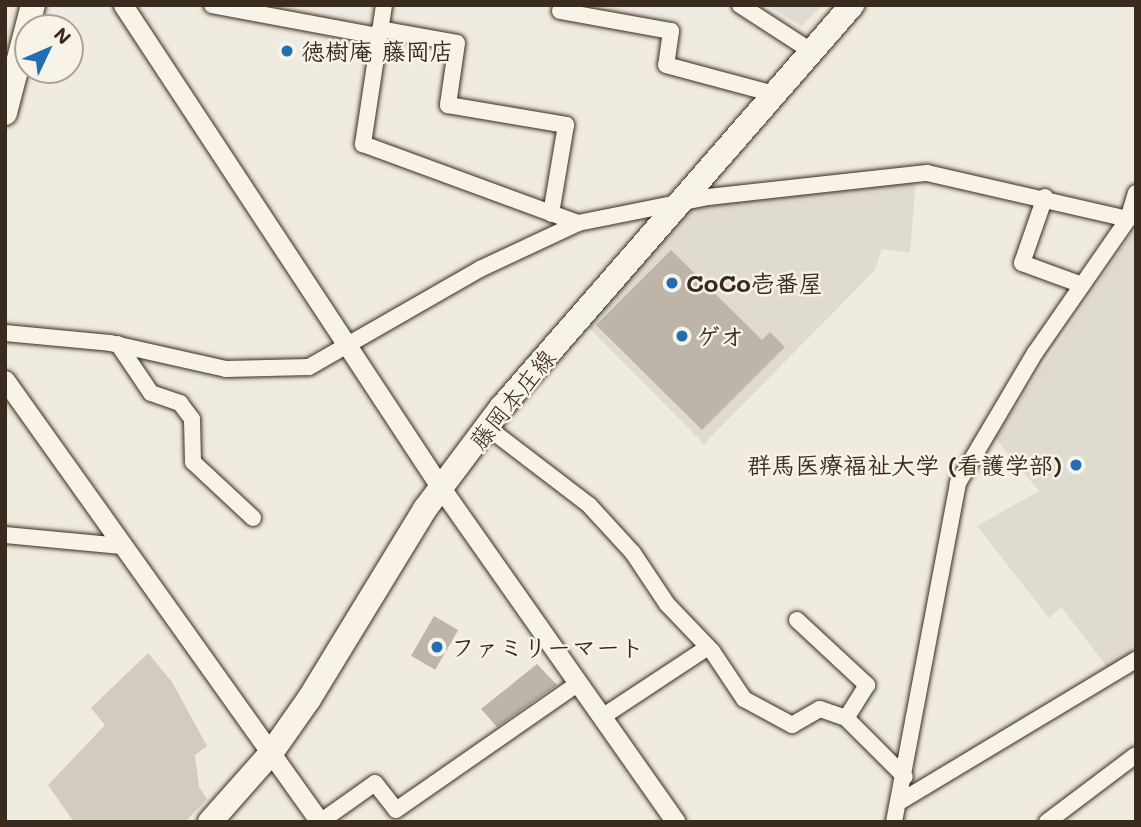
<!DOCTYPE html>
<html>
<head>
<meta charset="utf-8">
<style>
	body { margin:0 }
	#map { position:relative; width:1141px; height:827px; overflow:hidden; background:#efebe0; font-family:Mali,"Klee One",sans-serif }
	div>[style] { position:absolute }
	.built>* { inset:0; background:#e0dbd0 }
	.green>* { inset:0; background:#d1cbc0 }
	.building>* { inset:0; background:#bdb5aa; transform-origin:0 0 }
	.roads { filter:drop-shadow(0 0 2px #3b2a1e) drop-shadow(0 0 2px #3b2a1e) }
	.minor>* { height:16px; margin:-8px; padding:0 8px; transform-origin:8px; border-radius:8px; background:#f7f3e8 }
	.tertiary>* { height:19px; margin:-9.5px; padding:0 9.5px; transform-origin:9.5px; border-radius:9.5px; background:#f7f3e8 }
	.primary>* { height:24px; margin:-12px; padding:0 12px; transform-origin:12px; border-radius:12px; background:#f7f3e8 }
	.dots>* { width:19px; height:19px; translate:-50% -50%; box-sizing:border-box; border:4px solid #f7f3e8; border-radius:50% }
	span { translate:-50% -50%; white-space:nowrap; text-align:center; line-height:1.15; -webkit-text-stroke:5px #f7f3e8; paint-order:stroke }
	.poi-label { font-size:24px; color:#3b2a1e; font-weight:700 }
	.left { translate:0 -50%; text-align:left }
	.right { translate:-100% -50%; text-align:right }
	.street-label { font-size:24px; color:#3b2a1e }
	.frame { position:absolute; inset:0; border:7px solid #3b2a1e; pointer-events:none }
	.north { position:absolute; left:14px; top:14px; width:70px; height:70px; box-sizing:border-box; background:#f7f3e8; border:2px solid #aca397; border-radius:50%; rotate:46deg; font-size:19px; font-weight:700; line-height:28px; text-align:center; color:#3b2a1e }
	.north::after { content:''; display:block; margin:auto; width:24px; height:32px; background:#1f6fb2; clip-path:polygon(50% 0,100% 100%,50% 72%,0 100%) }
</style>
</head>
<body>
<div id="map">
	<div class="built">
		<i style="clip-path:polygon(767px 5px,823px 5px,802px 26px)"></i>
		<i style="clip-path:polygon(916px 181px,910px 253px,882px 249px,875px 270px,704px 444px,585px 324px,691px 208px)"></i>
		<i style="clip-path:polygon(1136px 227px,1136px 649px,1108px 668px,1061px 607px,1049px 618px,977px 526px,1039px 491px,995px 438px)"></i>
	</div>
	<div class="green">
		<i style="clip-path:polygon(148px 653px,172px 682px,207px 746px,195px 755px,199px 787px,207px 799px,185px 822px,74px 822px,48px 785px,105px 725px,91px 708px)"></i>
	</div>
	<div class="building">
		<i style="clip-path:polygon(671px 250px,762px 340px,770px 332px,785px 347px,702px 430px,596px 325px)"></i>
		<i style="left:434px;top:616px;width:28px;height:46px;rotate:30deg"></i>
		<i style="clip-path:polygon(537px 664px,557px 685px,497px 727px,481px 709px)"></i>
	</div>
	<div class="roads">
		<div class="minor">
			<i style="left:212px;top:5px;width:168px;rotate:10.6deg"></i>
			<i style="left:384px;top:5px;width:141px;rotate:98.6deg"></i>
			<i style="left:363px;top:144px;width:229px;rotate:20.2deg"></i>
			<i style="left:740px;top:5px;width:85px;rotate:32.9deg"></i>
			<i style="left:560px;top:11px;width:113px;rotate:10.2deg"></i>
			<i style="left:671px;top:31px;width:34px;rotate:98deg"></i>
			<i style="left:666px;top:65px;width:112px;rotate:15deg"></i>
			<i style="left:380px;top:29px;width:78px;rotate:10.3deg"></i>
			<i style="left:457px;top:43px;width:63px;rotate:98.3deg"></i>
			<i style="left:448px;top:105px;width:120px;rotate:9.6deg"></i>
			<i style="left:566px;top:125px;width:90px;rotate:99.6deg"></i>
			<i style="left:1045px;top:197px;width:70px;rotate:109.2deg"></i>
			<i style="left:1022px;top:263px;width:64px;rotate:20.1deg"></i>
			<i style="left:5px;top:333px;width:105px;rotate:5.4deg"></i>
			<i style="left:110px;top:343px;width:119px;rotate:12.6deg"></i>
			<i style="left:226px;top:369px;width:83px;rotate:-1.4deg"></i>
			<i style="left:309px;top:367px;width:197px;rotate:-29.8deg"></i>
			<i style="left:480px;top:269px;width:108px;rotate:-25.1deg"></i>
			<i style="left:578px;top:223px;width:133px;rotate:-11.3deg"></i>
			<i style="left:708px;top:197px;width:220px;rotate:-6.3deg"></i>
			<i style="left:927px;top:173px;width:206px;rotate:12.9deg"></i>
			<i style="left:118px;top:344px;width:59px;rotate:56deg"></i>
			<i style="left:151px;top:393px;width:31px;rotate:19deg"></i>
			<i style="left:180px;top:403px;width:20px;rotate:53deg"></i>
			<i style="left:192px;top:419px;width:43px;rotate:88.7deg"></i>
			<i style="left:193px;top:462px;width:82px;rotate:43deg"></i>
			<i style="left:487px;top:427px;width:128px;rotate:37.4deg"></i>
			<i style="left:589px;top:505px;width:65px;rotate:47.5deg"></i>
			<i style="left:633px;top:553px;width:61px;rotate:56.3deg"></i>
			<i style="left:667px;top:604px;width:65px;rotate:46.2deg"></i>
			<i style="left:712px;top:651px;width:58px;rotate:56.3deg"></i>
			<i style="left:744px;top:699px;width:55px;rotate:28.4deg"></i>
			<i style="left:792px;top:725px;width:32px;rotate:-30deg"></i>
			<i style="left:820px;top:709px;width:28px;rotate:19deg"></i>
			<i style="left:846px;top:718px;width:83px;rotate:45deg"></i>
			<i style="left:5px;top:535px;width:117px;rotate:5.4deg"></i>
			<i style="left:797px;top:620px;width:96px;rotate:42.9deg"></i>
			<i style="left:867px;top:685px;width:39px;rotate:122deg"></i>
			<i style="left:602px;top:717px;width:127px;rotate:-33.4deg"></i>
			<i style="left:901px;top:801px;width:274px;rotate:-31deg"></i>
			<i style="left:320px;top:822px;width:67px;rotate:-35.3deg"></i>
			<i style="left:375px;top:783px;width:34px;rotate:52deg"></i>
			<i style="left:396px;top:810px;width:223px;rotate:-34.8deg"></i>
			<i style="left:894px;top:822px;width:345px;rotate:-79.3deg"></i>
			<i style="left:958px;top:483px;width:151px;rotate:-59.4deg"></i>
			<i style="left:1035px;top:353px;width:163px;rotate:-55.2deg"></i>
			<i style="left:1128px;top:219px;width:27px;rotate:-73deg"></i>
			<i style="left:1047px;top:822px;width:111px;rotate:-37deg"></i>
		</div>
		<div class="tertiary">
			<i style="left:123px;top:5px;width:578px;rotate:56.64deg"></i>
			<i style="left:441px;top:488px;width:408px;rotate:54.9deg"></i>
			<i style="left:5px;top:380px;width:543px;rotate:54.52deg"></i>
		</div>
		<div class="primary">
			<i style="left:5px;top:113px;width:112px;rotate:-75.5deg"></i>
			<i style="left:210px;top:822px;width:92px;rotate:-48.5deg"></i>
			<i style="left:271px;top:753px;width:66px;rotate:-54.9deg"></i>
			<i style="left:309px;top:699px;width:223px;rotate:-58.6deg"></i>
			<i style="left:425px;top:509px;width:125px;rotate:-53.1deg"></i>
			<i style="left:500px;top:409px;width:536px;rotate:-48.93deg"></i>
		</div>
	</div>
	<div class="dots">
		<i style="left:287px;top:51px;background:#1f6fb2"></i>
		<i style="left:672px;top:283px;background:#1f6fb2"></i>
		<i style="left:682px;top:336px;background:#1f6fb2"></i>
		<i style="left:1076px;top:465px;background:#1f6fb2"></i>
		<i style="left:437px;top:647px;background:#1f6fb2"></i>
	</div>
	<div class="poi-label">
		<span class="left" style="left:301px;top:51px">徳樹庵 藤岡店</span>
		<span class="left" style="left:686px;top:283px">CoCo壱番屋</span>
		<span class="left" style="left:696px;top:336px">ゲオ</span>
		<span class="right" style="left:1062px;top:465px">群馬医療福祉大学 (看護学部)</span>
		<span class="left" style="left:451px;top:647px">ファミリーマート</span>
	</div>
	<div class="street-label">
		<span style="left:512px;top:399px;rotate:-51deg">藤岡本庄線</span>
	</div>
	<div class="frame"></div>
	<div class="north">N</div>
</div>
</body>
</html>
